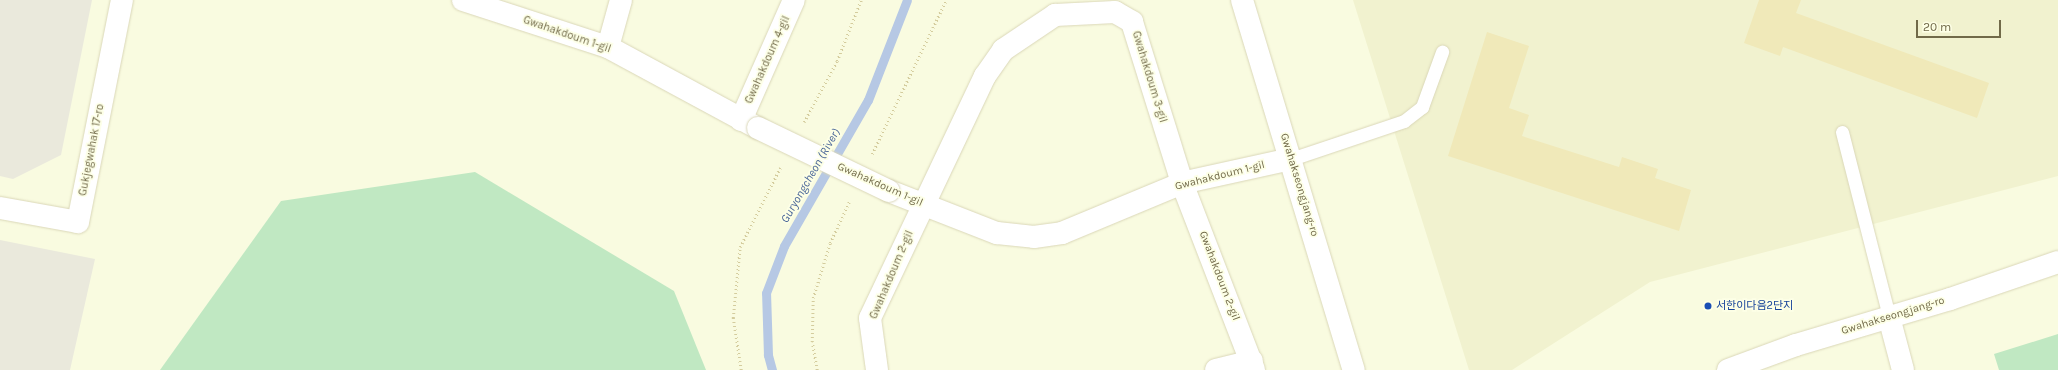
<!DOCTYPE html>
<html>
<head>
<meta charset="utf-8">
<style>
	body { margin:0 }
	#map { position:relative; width:2058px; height:370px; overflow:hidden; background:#f9fbe0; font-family:Karla,"Noto Sans KR",sans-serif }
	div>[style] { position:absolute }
	.residential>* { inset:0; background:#f1f2cf }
	.industrial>* { inset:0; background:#eae9dc }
	.green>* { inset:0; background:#c0e8c2 }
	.stream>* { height:9px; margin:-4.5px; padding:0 4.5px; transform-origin:4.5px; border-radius:4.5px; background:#b6c8e4 }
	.building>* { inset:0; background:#f0e9b9 }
	.path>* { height:2.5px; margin-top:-1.25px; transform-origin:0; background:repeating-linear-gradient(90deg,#d4cc9d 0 1px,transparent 0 4px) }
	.roads { filter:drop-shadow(0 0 1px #dad7b8) drop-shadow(0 0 1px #dad7b8) }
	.service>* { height:13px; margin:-6.5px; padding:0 6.5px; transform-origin:6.5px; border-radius:6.5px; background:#fff }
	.minor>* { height:22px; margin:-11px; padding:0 11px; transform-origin:11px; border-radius:11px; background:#fff }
	.tertiary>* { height:22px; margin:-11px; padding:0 11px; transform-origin:11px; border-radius:11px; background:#fff }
	.bridges { filter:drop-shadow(0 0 1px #dad7b8) drop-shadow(0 0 1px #dad7b8) }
	.minor-bridge>* { height:22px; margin:-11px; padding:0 11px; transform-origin:11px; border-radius:11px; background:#fff }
	.dots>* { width:11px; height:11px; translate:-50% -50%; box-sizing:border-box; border:2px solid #fdffe6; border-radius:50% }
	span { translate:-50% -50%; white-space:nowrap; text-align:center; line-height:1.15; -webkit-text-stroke:3.5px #fdffe6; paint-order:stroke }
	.street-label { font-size:11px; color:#716a49 }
	.transit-label { font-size:11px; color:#164399 }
	.left { translate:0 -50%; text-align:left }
	.water-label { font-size:12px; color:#4c6899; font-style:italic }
	.scale { position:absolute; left:1916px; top:20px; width:85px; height:18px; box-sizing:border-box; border:2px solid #716a49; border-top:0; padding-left:5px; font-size:12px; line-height:14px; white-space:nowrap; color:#716a49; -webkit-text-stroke:3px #fdffe6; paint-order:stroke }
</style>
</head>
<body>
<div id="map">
	<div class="residential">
		<i style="clip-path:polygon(1353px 0,2058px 0,2058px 176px,1650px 282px,1512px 370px,1469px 370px)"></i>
	</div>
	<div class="industrial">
		<i style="clip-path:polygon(0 0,92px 0,61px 155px,13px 179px,0 176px)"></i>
		<i style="clip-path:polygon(0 240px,95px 259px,70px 370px,0 370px)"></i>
	</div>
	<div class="green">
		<i style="clip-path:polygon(475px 172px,674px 291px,706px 370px,160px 370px,281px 201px)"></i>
		<i style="clip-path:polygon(2058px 334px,2058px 370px,1999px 370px,1994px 354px)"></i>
	</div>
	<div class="stream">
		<i style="left:772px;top:370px;width:16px;rotate:-105deg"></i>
		<i style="left:768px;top:355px;width:62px;rotate:-91.8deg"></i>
		<i style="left:766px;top:293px;width:50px;rotate:-69deg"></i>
		<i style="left:784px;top:246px;width:168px;rotate:-60.1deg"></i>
		<i style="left:868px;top:100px;width:107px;rotate:-68.7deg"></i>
	</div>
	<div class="building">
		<i style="clip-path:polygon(1759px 0,1801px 0,1796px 13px,1989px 83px,1977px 118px,1783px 47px,1780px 56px,1744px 43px)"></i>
		<i style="clip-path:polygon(1487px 32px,1529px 46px,1509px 108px,1529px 115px,1522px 136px,1619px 167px,1622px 157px,1658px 169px,1655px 178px,1691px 190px,1679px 231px,1448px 156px)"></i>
	</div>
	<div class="path">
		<i style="left:804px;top:122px;width:69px;rotate:-61.6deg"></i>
		<i style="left:837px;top:61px;width:66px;rotate:-68.5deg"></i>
		<i style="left:872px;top:154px;width:171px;rotate:-64.3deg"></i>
		<i style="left:741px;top:370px;width:53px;rotate:-98.7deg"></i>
		<i style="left:733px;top:318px;width:71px;rotate:-84.4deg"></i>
		<i style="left:740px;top:247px;width:89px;rotate:-63.1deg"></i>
		<i style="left:817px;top:370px;width:28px;rotate:-100deg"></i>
		<i style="left:812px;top:342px;width:44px;rotate:-88.7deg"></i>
		<i style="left:813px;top:298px;width:58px;rotate:-72.8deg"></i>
		<i style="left:830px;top:243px;width:47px;rotate:-65.1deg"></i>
	</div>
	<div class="roads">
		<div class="service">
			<i style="left:1842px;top:132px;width:191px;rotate:75.7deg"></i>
			<i style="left:1291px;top:159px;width:119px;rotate:-18.6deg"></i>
			<i style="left:1404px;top:121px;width:23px;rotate:-38deg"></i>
			<i style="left:1422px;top:107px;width:59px;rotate:-70deg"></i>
		</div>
		<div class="minor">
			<i style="left:463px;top:0;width:152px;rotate:18deg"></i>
			<i style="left:608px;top:47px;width:170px;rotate:28.4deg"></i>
			<i style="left:608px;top:47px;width:49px;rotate:-74.5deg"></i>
			<i style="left:741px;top:120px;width:131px;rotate:-66.2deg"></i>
			<i style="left:889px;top:191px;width:116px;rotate:21.3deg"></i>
			<i style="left:997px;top:233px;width:37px;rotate:6deg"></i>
			<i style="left:1034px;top:237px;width:28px;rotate:-8deg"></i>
			<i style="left:1062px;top:233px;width:130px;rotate:-22.6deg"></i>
			<i style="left:1182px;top:183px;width:112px;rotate:-12.4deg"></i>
			<i style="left:0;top:208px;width:79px;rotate:10.2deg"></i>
			<i style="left:78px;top:222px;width:226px;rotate:-78.8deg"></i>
			<i style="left:1889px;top:317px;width:55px;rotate:75.2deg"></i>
			<i style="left:877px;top:370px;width:52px;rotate:-97.7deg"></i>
			<i style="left:870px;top:318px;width:268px;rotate:-64.6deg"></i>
			<i style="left:985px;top:76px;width:32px;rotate:-55deg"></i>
			<i style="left:1003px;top:50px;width:63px;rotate:-33.9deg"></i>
			<i style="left:1055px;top:15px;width:60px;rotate:-2.9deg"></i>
			<i style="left:1115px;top:12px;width:20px;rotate:30deg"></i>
			<i style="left:1132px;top:22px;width:169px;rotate:72.7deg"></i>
			<i style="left:1182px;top:183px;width:200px;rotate:68.9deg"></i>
			<i style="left:1216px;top:370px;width:37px;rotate:-14deg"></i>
		</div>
		<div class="tertiary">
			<i style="left:1242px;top:0;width:387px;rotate:73.2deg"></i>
			<i style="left:1728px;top:370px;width:72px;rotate:-20.2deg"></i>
			<i style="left:1796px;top:345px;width:161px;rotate:-16.6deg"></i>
			<i style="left:1950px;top:299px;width:114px;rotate:-18.9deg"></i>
		</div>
	</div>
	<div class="bridges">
		<div class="minor-bridge">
			<i style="left:758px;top:128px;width:145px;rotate:25.7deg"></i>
		</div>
	</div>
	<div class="dots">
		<i style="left:1708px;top:306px;background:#1a4fb4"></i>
	</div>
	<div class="street-label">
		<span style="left:567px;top:35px;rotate:19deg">Gwahakdoum 1-gil</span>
		<span style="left:768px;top:60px;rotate:-66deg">Gwahakdoum 4-gil</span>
		<span style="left:1149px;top:77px;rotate:73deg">Gwahakdoum 3-gil</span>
		<span style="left:92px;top:150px;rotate:-79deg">Gukjegwahak 17-ro</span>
		<span style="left:1220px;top:176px;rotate:-14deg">Gwahakdoum 1-gil</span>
		<span style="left:880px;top:185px;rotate:24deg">Gwahakdoum 1-gil</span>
		<span style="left:1299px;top:185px;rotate:73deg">Gwahakseongjang-ro</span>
		<span style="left:892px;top:275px;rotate:-67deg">Gwahakdoum 2-gil</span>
		<span style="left:1219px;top:276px;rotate:69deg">Gwahakdoum 2-gil</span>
		<span style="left:1893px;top:316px;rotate:-17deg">Gwahakseongjang-ro</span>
	</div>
	<div class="transit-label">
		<span class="left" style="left:1716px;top:306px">서한이다음2단지</span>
	</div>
	<div class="water-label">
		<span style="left:811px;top:176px;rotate:-60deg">Guryongcheon (River)</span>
	</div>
	<div class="scale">20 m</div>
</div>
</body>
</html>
